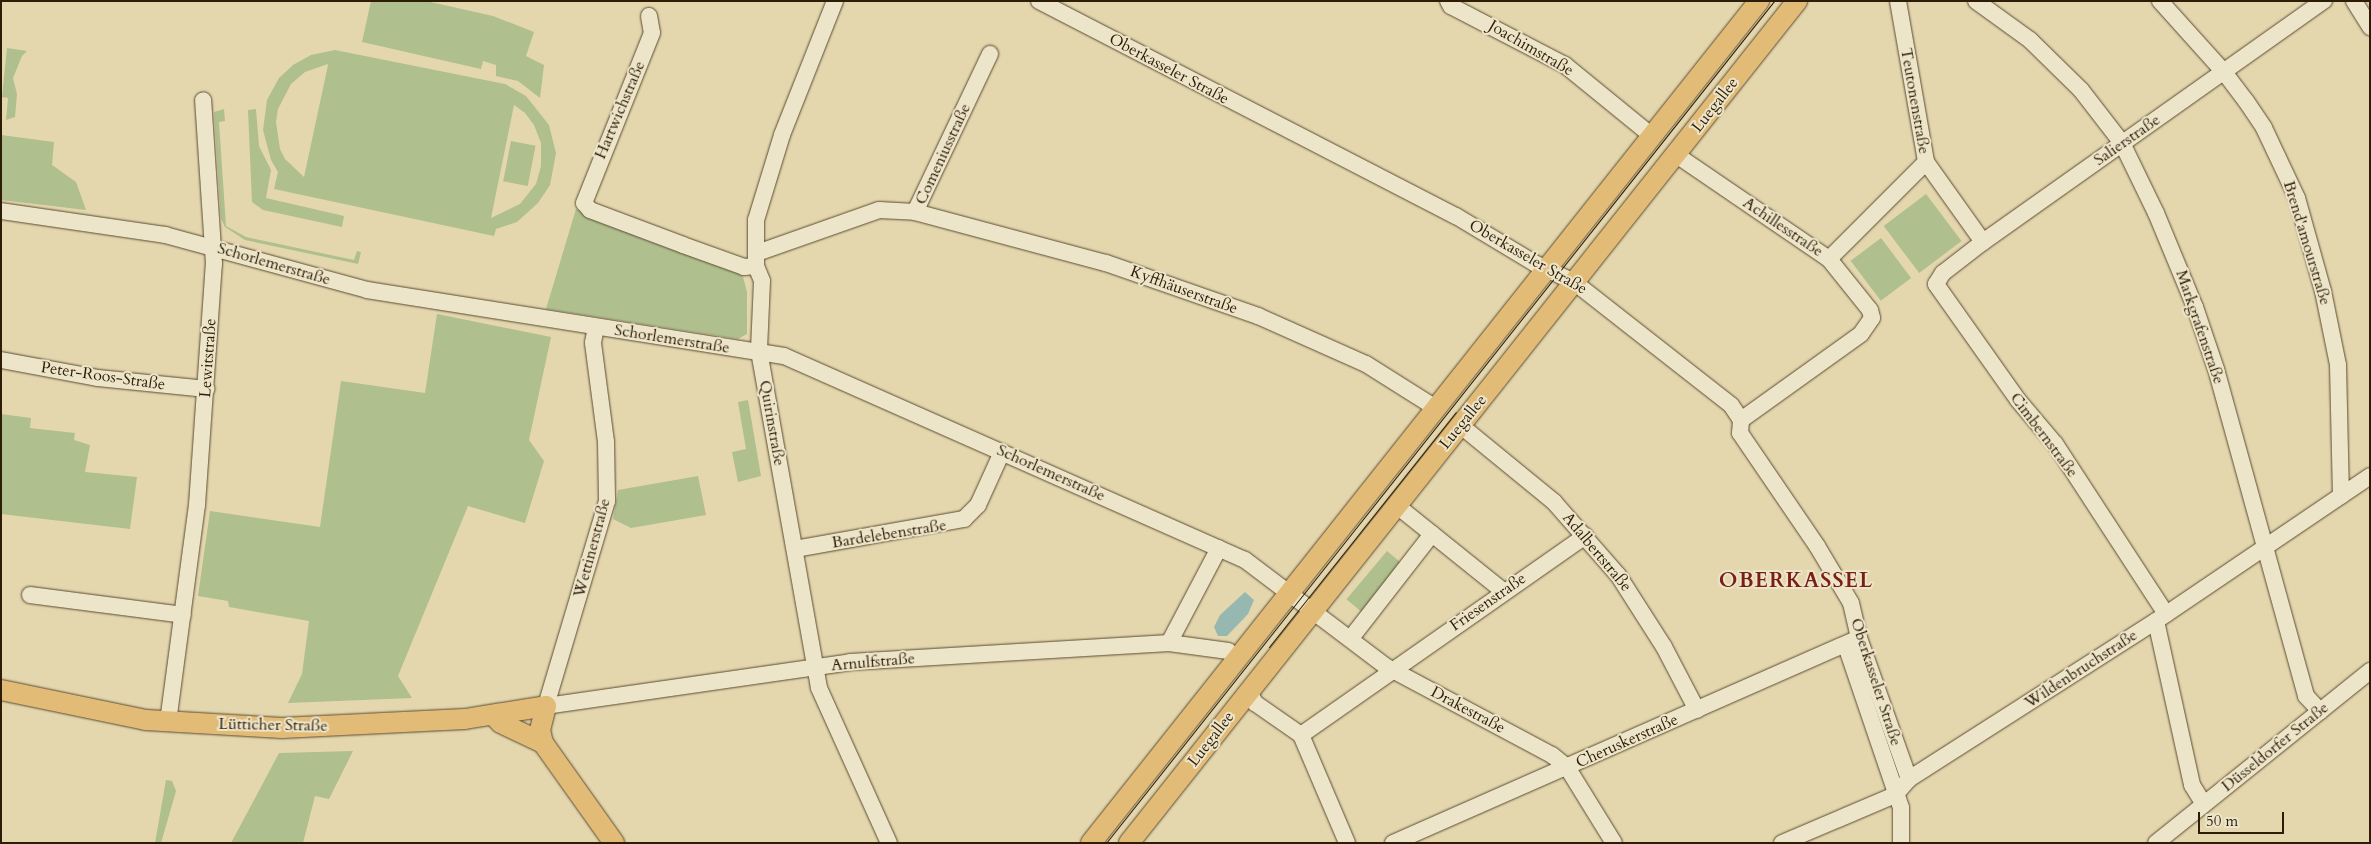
<!DOCTYPE html>
<html>
<head>
<meta charset="utf-8">
<style>
	body { margin:0 }
	#map { position:relative; width:2371px; height:844px; overflow:hidden; background:#e4d7ae; font-family:Cardo,serif }
	div>[style] { position:absolute }
	.green>* { inset:0; background:#afbf8e; transform-origin:0 0 }
	.water>* { inset:0; background:#97b8b1 }
	.roads { filter:drop-shadow(0 0 1px #5b4b30) drop-shadow(0 0 1px #5b4b30) }
	.minor>* { height:16px; margin:-8px; padding:0 8px; transform-origin:8px; border-radius:8px; background:#ede5ca }
	.major>* { height:20px; margin:-10px; padding:0 10px; transform-origin:10px; border-radius:10px; background:#e2bc77 }
	.tram>* { height:1px; margin:-0.5px; padding:0 0.5px; transform-origin:0.5px; border-radius:0.5px; background:#2d1c06 }
	span { translate:-50% -50%; white-space:nowrap; text-align:center; line-height:1.15; -webkit-text-stroke:4px #ede5ca; paint-order:stroke }
	.street-label { font-size:16px; color:#2d1c06 }
	.district-label { font-size:21px; color:#7a1f14; font-weight:700; letter-spacing:1px }
	.frame { position:absolute; inset:0; border:2px solid #2d1c06; pointer-events:none }
	.scale { position:absolute; left:2198px; top:812px; width:86px; height:22px; box-sizing:border-box; border:2px solid #2d1c06; border-top:0; padding-left:6px; font-size:15px; line-height:18px; white-space:nowrap; color:#2d1c06; -webkit-text-stroke:4px #ede5ca; paint-order:stroke }
</style>
</head>
<body>
<div id="map">
	<div class="green">
		<i style="clip-path:polygon(371px 1px,426px 1px,493px 16px,534px 32px,526px 56px,544px 65px,540px 98px,518px 81px,496px 76px,496px 65px,483px 61px,481px 69px,362px 42px)"></i>
		<i style="clip-path:polygon(7px 48px,27px 51px,22px 56px,13px 78px,17px 94px,15px 117px,6px 120px,8px 98px,2px 97px)"></i>
		<i style="clip-path:polygon(evenodd,335px 50px,505px 84px,526px 96px,549px 125px,556px 153px,550px 185px,538px 203px,517px 222px,496px 229px,494px 236px,274px 189px,278px 172px,271px 160px,263px 130px,267px 100px,279px 78px,293px 65px,311px 55px,335px 50px,328px 64px,328px 65px,304px 177px,285px 159px,280px 149px,276px 122px,278px 109px,291px 84px,305px 72px,328px 64px,335px 50px,514px 105px,525px 113px,534px 125px,541px 143px,541px 166px,536px 184px,520px 204px,491px 218px,514px 105px)"></i>
		<i style="clip-path:polygon(224px 109px,225px 121px,219px 122px,226px 226px,246px 237px,354px 260px,357px 251px,361px 252px,358px 264px,245px 240px,225px 227px,221px 219px,214px 112px)"></i>
		<i style="clip-path:polygon(256px 109px,259px 146px,271px 170px,266px 198px,344px 216px,342px 227px,263px 210px,252px 202px,248px 110px)"></i>
		<i style="clip-path:polygon(1px 135px,54px 142px,52px 165px,76px 182px,86px 210px,1px 200px)"></i>
		<i style="left:511px;top:141px;width:25px;height:41px;rotate:11deg"></i>
		<i style="left:1926px;top:194px;width:59px;height:53px;rotate:53deg"></i>
		<i style="clip-path:polygon(576px 209px,742px 273px,747px 292px,747px 334px,738px 339px,546px 309px)"></i>
		<i style="left:1881px;top:238px;width:50px;height:38px;rotate:53deg"></i>
		<i style="clip-path:polygon(437px 314px,551px 337px,529px 440px,544px 461px,525px 523px,468px 506px,398px 676px,412px 698px,288px 703px,302px 674px,309px 621px,229px 607px,228px 601px,198px 596px,210px 511px,320px 527px,341px 381px,425px 393px)"></i>
		<i style="clip-path:polygon(748px 400px,761px 476px,738px 482px,732px 452px,746px 449px,738px 402px)"></i>
		<i style="clip-path:polygon(1px 414px,31px 418px,30px 428px,75px 433px,74px 440px,90px 445px,85px 472px,137px 477px,130px 529px,1px 514px)"></i>
		<i style="clip-path:polygon(698px 476px,706px 515px,631px 528px,613px 519px,618px 490px)"></i>
		<i style="left:1387px;top:551px;width:23px;height:63px;rotate:40deg"></i>
		<i style="clip-path:polygon(353px 751px,329px 799px,315px 796px,303px 843px,231px 843px,279px 753px)"></i>
		<i style="clip-path:polygon(166px 780px,172px 781px,176px 791px,161px 843px,155px 843px)"></i>
	</div>
	<div class="water">
		<i style="clip-path:polygon(1245px 592px,1254px 600px,1248px 614px,1227px 636px,1218px 636px,1214px 627px,1220px 615px)"></i>
	</div>
	<div class="roads">
		<div class="minor">
			<i style="left:835px;top:1px;width:144px;rotate:111.6deg"></i>
			<i style="left:782px;top:135px;width:89px;rotate:107deg"></i>
			<i style="left:756px;top:220px;width:46px;rotate:90deg"></i>
			<i style="left:756px;top:266px;width:16px;rotate:68deg"></i>
			<i style="left:762px;top:281px;width:70px;rotate:92.5deg"></i>
			<i style="left:759px;top:351px;width:342px;rotate:79.9deg"></i>
			<i style="left:819px;top:688px;width:170px;rotate:65.7deg"></i>
			<i style="left:1039px;top:1px;width:469px;rotate:27.3deg"></i>
			<i style="left:1456px;top:216px;width:93px;rotate:31deg"></i>
			<i style="left:1536px;top:264px;width:42px;rotate:25.3deg"></i>
			<i style="left:1574px;top:282px;width:199px;rotate:38.1deg"></i>
			<i style="left:1731px;top:405px;width:18px;rotate:56deg"></i>
			<i style="left:1741px;top:420px;width:13px;rotate:94deg"></i>
			<i style="left:1740px;top:433px;width:137px;rotate:55.7deg"></i>
			<i style="left:1817px;top:546px;width:66px;rotate:59.2deg"></i>
			<i style="left:1851px;top:603px;width:36px;rotate:77deg"></i>
			<i style="left:1859px;top:638px;width:150px;rotate:70.5deg"></i>
			<i style="left:1448px;top:1px;width:6px;rotate:59deg"></i>
			<i style="left:1451px;top:6px;width:128px;rotate:27.4deg"></i>
			<i style="left:1565px;top:65px;width:112px;rotate:39.2deg"></i>
			<i style="left:1898px;top:1px;width:163px;rotate:80.1deg"></i>
			<i style="left:1926px;top:162px;width:98px;rotate:54.5deg"></i>
			<i style="left:1976px;top:1px;width:67px;rotate:35.8deg"></i>
			<i style="left:2030px;top:40px;width:71px;rotate:44.4deg"></i>
			<i style="left:2081px;top:90px;width:67px;rotate:52.3deg"></i>
			<i style="left:2122px;top:143px;width:78px;rotate:64.1deg"></i>
			<i style="left:2156px;top:213px;width:102px;rotate:67.5deg"></i>
			<i style="left:2195px;top:307px;width:65px;rotate:71.3deg"></i>
			<i style="left:2216px;top:369px;width:339px;rotate:74.6deg"></i>
			<i style="left:2306px;top:696px;width:21px;rotate:47deg"></i>
			<i style="left:2160px;top:1px;width:96px;rotate:48deg"></i>
			<i style="left:2224px;top:72px;width:36px;rotate:53deg"></i>
			<i style="left:2246px;top:101px;width:32px;rotate:56deg"></i>
			<i style="left:2264px;top:128px;width:77px;rotate:64.8deg"></i>
			<i style="left:2297px;top:198px;width:97px;rotate:74.4deg"></i>
			<i style="left:2323px;top:291px;width:76px;rotate:78.5deg"></i>
			<i style="left:2338px;top:365px;width:131px;rotate:88.7deg"></i>
			<i style="left:2354px;top:1px;width:31px;rotate:58deg"></i>
			<i style="left:649px;top:16px;width:17px;rotate:80deg"></i>
			<i style="left:652px;top:33px;width:183px;rotate:111.8deg"></i>
			<i style="left:584px;top:203px;width:9px;rotate:49deg"></i>
			<i style="left:590px;top:210px;width:99px;rotate:20.6deg"></i>
			<i style="left:683px;top:245px;width:65px;rotate:19.8deg"></i>
			<i style="left:744px;top:267px;width:12px;rotate:-5deg"></i>
			<i style="left:1675px;top:154px;width:186px;rotate:34.3deg"></i>
			<i style="left:1829px;top:259px;width:65px;rotate:51.2deg"></i>
			<i style="left:1870px;top:310px;width:8px;rotate:76deg"></i>
			<i style="left:1872px;top:318px;width:19px;rotate:125deg"></i>
			<i style="left:1861px;top:334px;width:148px;rotate:144.4deg"></i>
			<i style="left:1px;top:211px;width:166px;rotate:8.3deg"></i>
			<i style="left:165px;top:235px;width:209px;rotate:15.2deg"></i>
			<i style="left:367px;top:290px;width:422px;rotate:9deg"></i>
			<i style="left:784px;top:356px;width:504px;rotate:23.87deg"></i>
			<i style="left:1245px;top:560px;width:176px;rotate:37.1deg"></i>
			<i style="left:1385px;top:666px;width:189px;rotate:28.1deg"></i>
			<i style="left:1552px;top:755px;width:19px;rotate:39deg"></i>
			<i style="left:1567px;top:767px;width:89px;rotate:58.3deg"></i>
			<i style="left:915px;top:212px;width:198px;rotate:15deg"></i>
			<i style="left:1106px;top:263px;width:161px;rotate:19.2deg"></i>
			<i style="left:1258px;top:316px;width:118px;rotate:24deg"></i>
			<i style="left:1366px;top:364px;width:83px;rotate:32.2deg"></i>
			<i style="left:757px;top:253px;width:129px;rotate:-19.4deg"></i>
			<i style="left:879px;top:210px;width:36px;rotate:3deg"></i>
			<i style="left:915px;top:212px;width:175px;rotate:-64.6deg"></i>
			<i style="left:1829px;top:259px;width:137px;rotate:-45deg"></i>
			<i style="left:596px;top:327px;width:16px;rotate:101deg"></i>
			<i style="left:593px;top:343px;width:100px;rotate:82.5deg"></i>
			<i style="left:606px;top:442px;width:59px;rotate:89deg"></i>
			<i style="left:607px;top:501px;width:214px;rotate:106.6deg"></i>
			<i style="left:546px;top:706px;width:307px;rotate:-8.2deg"></i>
			<i style="left:850px;top:662px;width:320px;rotate:-3.4deg"></i>
			<i style="left:1169px;top:643px;width:60px;rotate:7.7deg"></i>
			<i style="left:1px;top:360px;width:99px;rotate:10.5deg"></i>
			<i style="left:98px;top:378px;width:109px;rotate:5.8deg"></i>
			<i style="left:1460px;top:425px;width:122px;rotate:39.3deg"></i>
			<i style="left:1554px;top:502px;width:97px;rotate:48.8deg"></i>
			<i style="left:1618px;top:575px;width:85px;rotate:57.4deg"></i>
			<i style="left:1664px;top:647px;width:71px;rotate:62.4deg"></i>
			<i style="left:1396px;top:505px;width:137px;rotate:38.8deg"></i>
			<i style="left:795px;top:549px;width:172px;rotate:-10.1deg"></i>
			<i style="left:964px;top:519px;width:20px;rotate:-45deg"></i>
			<i style="left:978px;top:505px;width:58px;rotate:-65.6deg"></i>
			<i style="left:30px;top:595px;width:154px;rotate:7.4deg"></i>
			<i style="left:2166px;top:614px;width:203px;rotate:-123.1deg"></i>
			<i style="left:2055px;top:444px;width:57px;rotate:-130.1deg"></i>
			<i style="left:2018px;top:400px;width:142px;rotate:-125.3deg"></i>
			<i style="left:1936px;top:284px;width:13px;rotate:-58deg"></i>
			<i style="left:1943px;top:273px;width:51px;rotate:-37.8deg"></i>
			<i style="left:1983px;top:242px;width:418px;rotate:-35.3deg"></i>
			<i style="left:2156px;top:621px;width:168px;rotate:77.6deg"></i>
			<i style="left:2192px;top:785px;width:22px;rotate:58deg"></i>
			<i style="left:1351px;top:638px;width:132px;rotate:-52.1deg"></i>
			<i style="left:1169px;top:643px;width:107px;rotate:-62.2deg"></i>
			<i style="left:1846px;top:646px;width:171px;rotate:71.2deg"></i>
			<i style="left:1901px;top:808px;width:35px;rotate:90deg"></i>
			<i style="left:1249px;top:692px;width:13px;rotate:61deg"></i>
			<i style="left:1255px;top:703px;width:56px;rotate:34.8deg"></i>
			<i style="left:1301px;top:735px;width:117px;rotate:66.9deg"></i>
			<i style="left:168px;top:722px;width:219px;rotate:-82.4deg"></i>
			<i style="left:197px;top:505px;width:242px;rotate:-86deg"></i>
			<i style="left:214px;top:264px;width:164px;rotate:-93.8deg"></i>
			<i style="left:1301px;top:735px;width:347px;rotate:-35deg"></i>
			<i style="left:1393px;top:843px;width:509px;rotate:-23.75deg"></i>
			<i style="left:1782px;top:843px;width:123px;rotate:-23deg"></i>
			<i style="left:1895px;top:795px;width:21px;rotate:-49deg"></i>
			<i style="left:1909px;top:779px;width:293px;rotate:-32.6deg"></i>
			<i style="left:2156px;top:621px;width:258px;rotate:-34.1deg"></i>
			<i style="left:2156px;top:843px;width:275px;rotate:-38.8deg"></i>
		</div>
		<div class="major">
			<i style="left:1px;top:690px;width:148px;rotate:11.7deg"></i>
			<i style="left:146px;top:720px;width:136px;rotate:3.4deg"></i>
			<i style="left:282px;top:728px;width:183px;rotate:-2.8deg"></i>
			<i style="left:465px;top:719px;width:82px;rotate:-9.1deg"></i>
			<i style="left:546px;top:706px;width:25px;rotate:104deg"></i>
			<i style="left:540px;top:730px;width:13px;rotate:77deg"></i>
			<i style="left:494px;top:716px;width:10px;rotate:45deg"></i>
			<i style="left:501px;top:723px;width:47px;rotate:25.5deg"></i>
			<i style="left:543px;top:743px;width:123px;rotate:54.6deg"></i>
			<i style="left:1091px;top:843px;width:1075px;rotate:-51.57deg"></i>
			<i style="left:1129px;top:843px;width:1075px;rotate:-51.57deg"></i>
		</div>
	</div>
	<div class="tram">
		<i style="left:1269px;top:647px;width:300px;rotate:-51.5deg"></i>
		<i style="left:1106px;top:843px;width:1075px;rotate:-51.57deg"></i>
	</div>
	<div class="street-label">
		<span style="left:1531px;top:48px;rotate:30deg">Joachimstraße</span>
		<span style="left:1169px;top:69px;rotate:28deg">Oberkasseler Straße</span>
		<span style="left:1915px;top:101px;rotate:80deg">Teutonenstraße</span>
		<span style="left:1715px;top:105px;rotate:-52deg">Luegallee</span>
		<span style="left:620px;top:110px;rotate:-67deg">Hartwichstraße</span>
		<span style="left:2127px;top:140px;rotate:-35deg">Salierstraße</span>
		<span style="left:943px;top:154px;rotate:-65deg">Comeniusstraße</span>
		<span style="left:1783px;top:227px;rotate:34deg">Achillesstraße</span>
		<span style="left:2307px;top:243px;rotate:73deg">Brend'amourstraße</span>
		<span style="left:1528px;top:257px;rotate:30deg">Oberkasseler Straße</span>
		<span style="left:274px;top:264px;rotate:16deg">Schorlemerstraße</span>
		<span style="left:1184px;top:290px;rotate:20deg">Kyffhäuserstraße</span>
		<span style="left:2200px;top:327px;rotate:71deg">Markgrafenstraße</span>
		<span style="left:672px;top:339px;rotate:9deg">Schorlemerstraße</span>
		<span style="left:208px;top:358px;rotate:-86deg">Lewitstraße</span>
		<span style="left:103px;top:376px;rotate:8deg">Peter-Roos-Straße</span>
		<span style="left:1463px;top:422px;rotate:-51deg">Luegallee</span>
		<span style="left:772px;top:423px;rotate:80deg">Quirinstraße</span>
		<span style="left:2044px;top:435px;rotate:53deg">Cimbernstraße</span>
		<span style="left:1051px;top:473px;rotate:24deg">Schorlemerstraße</span>
		<span style="left:889px;top:534px;rotate:-9deg">Bardelebenstraße</span>
		<span style="left:592px;top:548px;rotate:-75deg">Wettinerstraße</span>
		<span style="left:1597px;top:552px;rotate:50deg">Adalbertstraße</span>
		<span style="left:1488px;top:602px;rotate:-35deg">Friesenstraße</span>
		<span style="left:873px;top:662px;rotate:-5deg">Arnulfstraße</span>
		<span style="left:2081px;top:669px;rotate:-33deg">Wildenbruchstraße</span>
		<span style="left:1876px;top:682px;rotate:72deg">Oberkasseler Straße</span>
		<span style="left:1468px;top:710px;rotate:28deg">Drakestraße</span>
		<span style="left:273px;top:725px;rotate:1deg">Lütticher Straße</span>
		<span style="left:1211px;top:739px;rotate:-52deg">Luegallee</span>
		<span style="left:1627px;top:741px;rotate:-24deg">Cheruskerstraße</span>
		<span style="left:2275px;top:747px;rotate:-39deg">Düsseldorfer Straße</span>
	</div>
	<div class="district-label">
		<span style="left:1796px;top:581px">OBERKASSEL</span>
	</div>
	<div class="frame"></div>
	<div class="scale">50 m</div>
</div>
</body>
</html>
